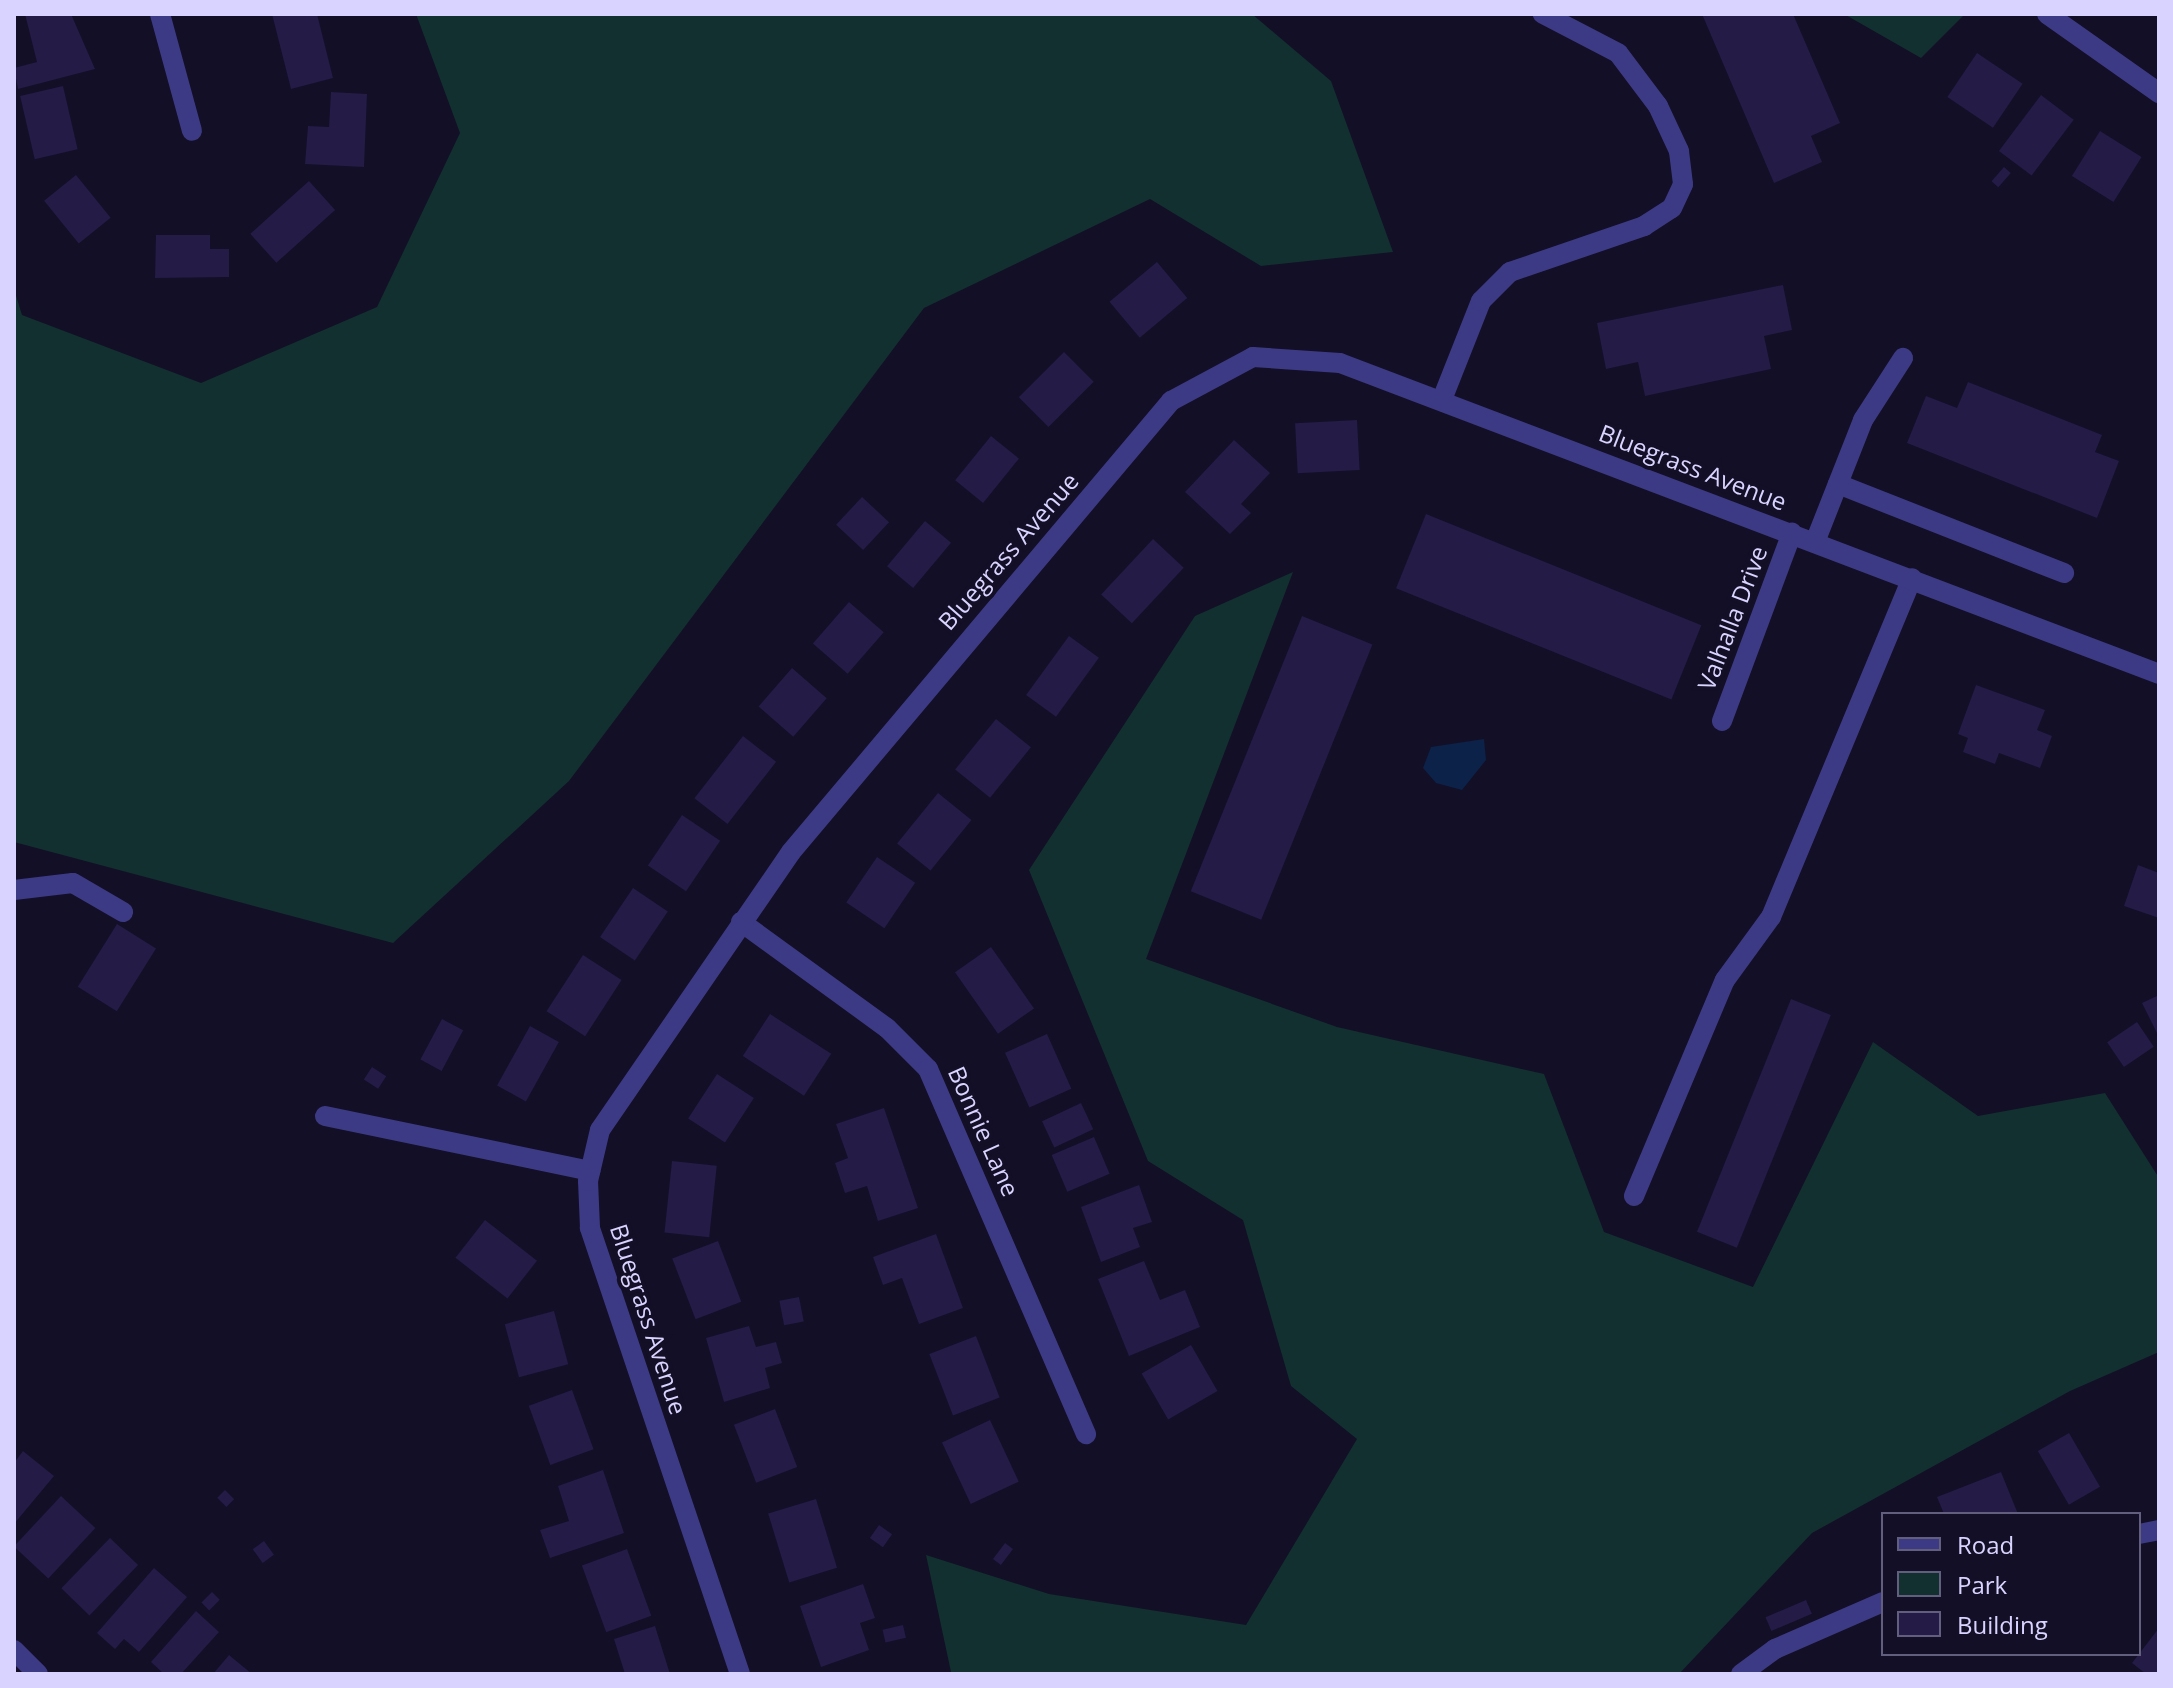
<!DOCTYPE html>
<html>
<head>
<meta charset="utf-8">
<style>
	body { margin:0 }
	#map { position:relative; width:2173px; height:1688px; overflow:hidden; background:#130f26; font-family:"Open Sans",sans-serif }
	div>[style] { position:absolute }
	.green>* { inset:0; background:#12302f }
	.water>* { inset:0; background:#0c2248 }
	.building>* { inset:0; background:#241b47; transform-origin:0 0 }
	.minor>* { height:20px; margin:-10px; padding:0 10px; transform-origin:10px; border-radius:10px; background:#3d3a85 }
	span { translate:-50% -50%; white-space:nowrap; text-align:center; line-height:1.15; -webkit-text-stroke:8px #130f26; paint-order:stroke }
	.street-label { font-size:24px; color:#d9d4ff }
	.frame { position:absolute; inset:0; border:16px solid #d9d4ff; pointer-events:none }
	.legend { position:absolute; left:1881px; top:1512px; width:260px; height:144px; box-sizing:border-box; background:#130f26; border:2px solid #625e7d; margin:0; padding:10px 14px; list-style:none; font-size:24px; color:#d9d4ff }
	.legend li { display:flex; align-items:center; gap:16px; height:40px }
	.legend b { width:40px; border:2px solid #625e7d }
</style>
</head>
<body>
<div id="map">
	<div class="green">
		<i style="clip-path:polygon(416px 14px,1252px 14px,1331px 81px,1393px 252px,1261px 266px,1150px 199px,924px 308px,569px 781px,393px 943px,14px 842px,14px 289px,22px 315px,201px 383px,377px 307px,460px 133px)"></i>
		<i style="clip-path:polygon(1844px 14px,1965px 14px,1921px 58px)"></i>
		<i style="clip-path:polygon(1293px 572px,1146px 959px,1337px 1027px,1544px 1074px,1604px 1232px,1753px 1287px,1873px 1042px,1978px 1116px,2105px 1093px,2159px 1178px,2159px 1352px,2070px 1391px,1812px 1533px,1679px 1674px,951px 1672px,926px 1555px,1049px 1594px,1246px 1625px,1357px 1439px,1291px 1386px,1243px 1220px,1148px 1161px,1029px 870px,1195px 616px)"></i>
	</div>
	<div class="water">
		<i style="clip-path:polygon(1484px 739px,1486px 760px,1462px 790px,1436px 783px,1423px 768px,1431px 747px)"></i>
	</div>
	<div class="building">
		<i style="clip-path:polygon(25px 14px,71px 14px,95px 69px,18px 89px,14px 68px,37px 62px)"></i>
		<i style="clip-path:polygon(272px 14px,317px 14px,333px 78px,291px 89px)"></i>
		<i style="clip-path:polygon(1702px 14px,1793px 14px,1840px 123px,1811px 136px,1822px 162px,1774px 183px)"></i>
		<i style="left:1977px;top:53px;width:55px;height:53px;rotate:34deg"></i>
		<i style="left:63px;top:86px;width:65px;height:44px;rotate:77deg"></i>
		<i style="clip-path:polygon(331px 92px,367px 94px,364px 167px,305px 164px,308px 126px,329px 127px)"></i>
		<i style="left:2041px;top:95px;width:41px;height:70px;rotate:37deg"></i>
		<i style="left:2100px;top:131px;width:49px;height:53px;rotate:32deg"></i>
		<i style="left:2004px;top:167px;width:9px;height:19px;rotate:41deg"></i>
		<i style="left:76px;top:175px;width:55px;height:41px;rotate:51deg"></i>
		<i style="left:309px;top:181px;width:39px;height:79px;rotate:48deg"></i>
		<i style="clip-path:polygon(156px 235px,210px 235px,210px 249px,229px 249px,229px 277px,155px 278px)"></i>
		<i style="left:1157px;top:262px;width:47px;height:62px;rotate:50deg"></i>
		<i style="clip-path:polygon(1783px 285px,1792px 330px,1764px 336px,1771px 369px,1645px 396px,1638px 362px,1606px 369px,1597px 323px)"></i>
		<i style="left:1064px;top:352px;width:42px;height:64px;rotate:45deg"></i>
		<i style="clip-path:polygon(1968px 382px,2102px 435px,2095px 452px,2119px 461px,2097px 518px,1907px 443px,1926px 396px,1957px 408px)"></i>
		<i style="left:1357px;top:420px;width:50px;height:62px;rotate:87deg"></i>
		<i style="left:991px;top:436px;width:36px;height:57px;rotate:39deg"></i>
		<i style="clip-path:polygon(1234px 440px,1270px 473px,1241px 504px,1251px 513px,1230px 534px,1185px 492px)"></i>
		<i style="left:862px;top:497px;width:37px;height:38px;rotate:43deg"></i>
		<i style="left:1426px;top:514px;width:297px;height:80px;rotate:22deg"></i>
		<i style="left:925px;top:521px;width:34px;height:59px;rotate:40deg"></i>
		<i style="left:1153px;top:539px;width:42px;height:76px;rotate:43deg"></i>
		<i style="left:849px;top:602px;width:46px;height:55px;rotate:41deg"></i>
		<i style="left:1302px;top:616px;width:76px;height:297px;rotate:22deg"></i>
		<i style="left:1069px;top:636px;width:37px;height:73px;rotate:36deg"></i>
		<i style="left:792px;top:668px;width:46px;height:51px;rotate:41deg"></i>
		<i style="clip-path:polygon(1976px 685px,2045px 710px,2037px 730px,2052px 736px,2040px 768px,1999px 753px,1995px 764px,1963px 752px,1968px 738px,1958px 734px)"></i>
		<i style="left:996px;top:719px;width:45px;height:65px;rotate:39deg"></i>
		<i style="left:743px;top:736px;width:42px;height:79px;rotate:38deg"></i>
		<i style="left:938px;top:793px;width:43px;height:65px;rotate:39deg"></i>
		<i style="left:682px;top:815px;width:46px;height:61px;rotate:34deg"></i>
		<i style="left:877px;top:857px;width:46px;height:55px;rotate:34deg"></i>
		<i style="clip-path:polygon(2138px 865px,2159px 873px,2159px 918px,2124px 906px)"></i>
		<i style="left:633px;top:888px;width:42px;height:59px;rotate:34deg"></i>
		<i style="left:117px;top:924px;width:46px;height:74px;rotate:32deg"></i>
		<i style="left:991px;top:947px;width:75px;height:44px;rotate:55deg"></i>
		<i style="left:583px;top:955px;width:46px;height:67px;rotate:33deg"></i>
		<i style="clip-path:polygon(2159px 995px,2159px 1037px,2142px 1003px)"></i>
		<i style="left:1791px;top:999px;width:43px;height:251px;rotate:22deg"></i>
		<i style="left:770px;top:1014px;width:73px;height:50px;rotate:33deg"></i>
		<i style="left:442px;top:1019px;width:24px;height:46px;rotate:28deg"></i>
		<i style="left:2137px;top:1022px;width:30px;height:36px;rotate:56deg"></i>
		<i style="left:530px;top:1026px;width:33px;height:68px;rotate:29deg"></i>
		<i style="left:1047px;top:1034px;width:60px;height:46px;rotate:66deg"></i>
		<i style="left:372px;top:1067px;width:17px;height:15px;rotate:33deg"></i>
		<i style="left:717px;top:1074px;width:44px;height:53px;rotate:33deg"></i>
		<i style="left:1081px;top:1103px;width:29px;height:43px;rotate:65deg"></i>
		<i style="clip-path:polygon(884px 1108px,918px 1208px,878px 1221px,867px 1186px,845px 1193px,835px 1163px,848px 1158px,836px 1124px)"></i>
		<i style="left:1094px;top:1137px;width:40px;height:46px;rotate:67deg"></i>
		<i style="left:672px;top:1161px;width:45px;height:72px;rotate:6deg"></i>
		<i style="clip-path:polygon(1139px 1185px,1152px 1222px,1133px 1228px,1140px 1247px,1101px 1262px,1081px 1207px)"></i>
		<i style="left:485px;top:1220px;width:66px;height:48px;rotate:38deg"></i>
		<i style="clip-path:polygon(936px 1234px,963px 1308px,919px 1324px,902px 1278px,883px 1285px,873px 1257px)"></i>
		<i style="left:718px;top:1241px;width:65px;height:49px;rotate:69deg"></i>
		<i style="clip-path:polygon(1144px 1261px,1160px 1300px,1185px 1290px,1200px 1327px,1129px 1356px,1098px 1279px)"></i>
		<i style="left:799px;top:1297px;width:25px;height:20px;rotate:79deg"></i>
		<i style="left:554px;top:1311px;width:55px;height:51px;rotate:75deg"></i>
		<i style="clip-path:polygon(749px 1326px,756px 1347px,776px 1342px,782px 1363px,765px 1368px,770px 1388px,724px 1402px,706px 1338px)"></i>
		<i style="left:976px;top:1336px;width:66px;height:50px;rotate:69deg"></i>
		<i style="left:1191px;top:1345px;width:53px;height:57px;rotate:60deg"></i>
		<i style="left:572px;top:1390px;width:63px;height:46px;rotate:70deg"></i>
		<i style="left:775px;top:1409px;width:62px;height:44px;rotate:69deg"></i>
		<i style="left:990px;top:1420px;width:68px;height:53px;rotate:65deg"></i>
		<i style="left:2069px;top:1433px;width:62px;height:36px;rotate:60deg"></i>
		<i style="clip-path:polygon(23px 1451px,54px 1476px,14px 1524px,14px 1463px)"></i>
		<i style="clip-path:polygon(603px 1470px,624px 1533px,550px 1558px,540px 1530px,569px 1521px,558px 1486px)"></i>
		<i style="clip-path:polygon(2001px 1472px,2018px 1514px,1944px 1514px,1937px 1497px)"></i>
		<i style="left:225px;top:1490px;width:13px;height:11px;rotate:45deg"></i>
		<i style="left:61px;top:1496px;width:47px;height:69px;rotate:43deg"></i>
		<i style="left:816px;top:1499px;width:72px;height:50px;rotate:73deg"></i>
		<i style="left:879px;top:1525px;width:16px;height:16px;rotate:35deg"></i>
		<i style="left:110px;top:1538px;width:39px;height:70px;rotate:44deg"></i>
		<i style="left:264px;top:1541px;width:17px;height:14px;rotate:54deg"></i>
		<i style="left:1005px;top:1543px;width:10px;height:20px;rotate:37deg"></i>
		<i style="left:627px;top:1549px;width:71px;height:48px;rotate:70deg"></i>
		<i style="clip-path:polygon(154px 1568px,187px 1597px,139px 1652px,124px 1639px,115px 1649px,97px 1633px)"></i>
		<i style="clip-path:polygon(863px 1584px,875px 1618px,860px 1623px,869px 1650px,821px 1667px,800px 1606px)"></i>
		<i style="left:212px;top:1592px;width:11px;height:15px;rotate:45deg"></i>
		<i style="left:1806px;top:1600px;width:15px;height:44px;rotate:67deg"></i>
		<i style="clip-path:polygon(196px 1611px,219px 1632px,181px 1674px,164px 1674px,151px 1662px)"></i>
		<i style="left:903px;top:1625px;width:13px;height:21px;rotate:77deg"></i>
		<i style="clip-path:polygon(655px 1626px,670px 1674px,625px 1674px,614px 1639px)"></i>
		<i style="clip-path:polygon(2159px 1628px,2159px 1674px,2146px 1674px,2132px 1663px)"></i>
		<i style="clip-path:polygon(229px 1655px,252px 1674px,213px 1674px)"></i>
	</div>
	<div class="minor">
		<i style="left:160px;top:14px;width:121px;rotate:74.7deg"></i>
		<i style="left:2047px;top:14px;width:137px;rotate:35.2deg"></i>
		<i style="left:1443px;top:397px;width:103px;rotate:-68.4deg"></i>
		<i style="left:1481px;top:301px;width:41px;rotate:-45deg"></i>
		<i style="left:1510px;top:272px;width:142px;rotate:-18.9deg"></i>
		<i style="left:1644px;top:226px;width:33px;rotate:-33deg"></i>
		<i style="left:1672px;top:208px;width:26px;rotate:-65deg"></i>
		<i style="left:1683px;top:184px;width:33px;rotate:-97deg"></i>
		<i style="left:1679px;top:151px;width:50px;rotate:-115deg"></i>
		<i style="left:1658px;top:106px;width:66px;rotate:-127deg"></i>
		<i style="left:1618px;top:53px;width:85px;rotate:-152.5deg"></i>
		<i style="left:1838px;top:484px;width:243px;rotate:21.5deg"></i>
		<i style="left:1815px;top:542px;width:131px;rotate:-68.5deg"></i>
		<i style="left:1863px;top:420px;width:74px;rotate:-57.2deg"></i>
		<i style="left:1722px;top:721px;width:201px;rotate:-69.6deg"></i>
		<i style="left:14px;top:890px;width:59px;rotate:-6.8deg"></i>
		<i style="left:73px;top:883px;width:58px;rotate:30.1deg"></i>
		<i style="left:741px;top:922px;width:180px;rotate:36deg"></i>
		<i style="left:887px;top:1028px;width:58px;rotate:45deg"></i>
		<i style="left:928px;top:1069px;width:398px;rotate:66.6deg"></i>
		<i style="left:325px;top:1116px;width:271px;rotate:11.7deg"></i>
		<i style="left:1634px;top:1196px;width:234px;rotate:-67.2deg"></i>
		<i style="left:1725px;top:980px;width:78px;rotate:-53.9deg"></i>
		<i style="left:1771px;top:917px;width:367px;rotate:-67.4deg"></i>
		<i style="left:2139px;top:1534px;width:20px;rotate:-11deg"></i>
		<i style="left:14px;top:1650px;width:34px;rotate:45deg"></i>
		<i style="left:740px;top:1674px;width:471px;rotate:-108.6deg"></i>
		<i style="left:590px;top:1228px;width:47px;rotate:-92.4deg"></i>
		<i style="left:588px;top:1181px;width:52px;rotate:-76.8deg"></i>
		<i style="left:600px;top:1130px;width:337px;rotate:-55.5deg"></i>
		<i style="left:791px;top:852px;width:590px;rotate:-49.88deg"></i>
		<i style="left:1171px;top:401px;width:93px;rotate:-28.2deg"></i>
		<i style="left:1253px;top:357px;width:87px;rotate:3.9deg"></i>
		<i style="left:1340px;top:363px;width:876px;rotate:20.79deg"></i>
		<i style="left:1741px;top:1674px;width:42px;rotate:-36.3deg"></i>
		<i style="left:1775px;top:1649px;width:118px;rotate:-23.5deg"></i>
	</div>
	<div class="street-label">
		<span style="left:1693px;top:467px;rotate:21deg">Bluegrass Avenue</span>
		<span style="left:1008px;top:551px;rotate:-49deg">Bluegrass Avenue</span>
		<span style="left:1732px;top:618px;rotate:-69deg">Valhalla Drive</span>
		<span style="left:984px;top:1131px;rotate:66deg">Bonnie Lane</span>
		<span style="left:649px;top:1319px;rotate:72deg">Bluegrass Avenue</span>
	</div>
	<div class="frame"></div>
	<ul class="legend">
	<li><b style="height:10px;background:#3d3a85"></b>Road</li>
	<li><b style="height:22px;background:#12302f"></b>Park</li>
	<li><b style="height:22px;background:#241b47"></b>Building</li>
	</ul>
</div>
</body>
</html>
